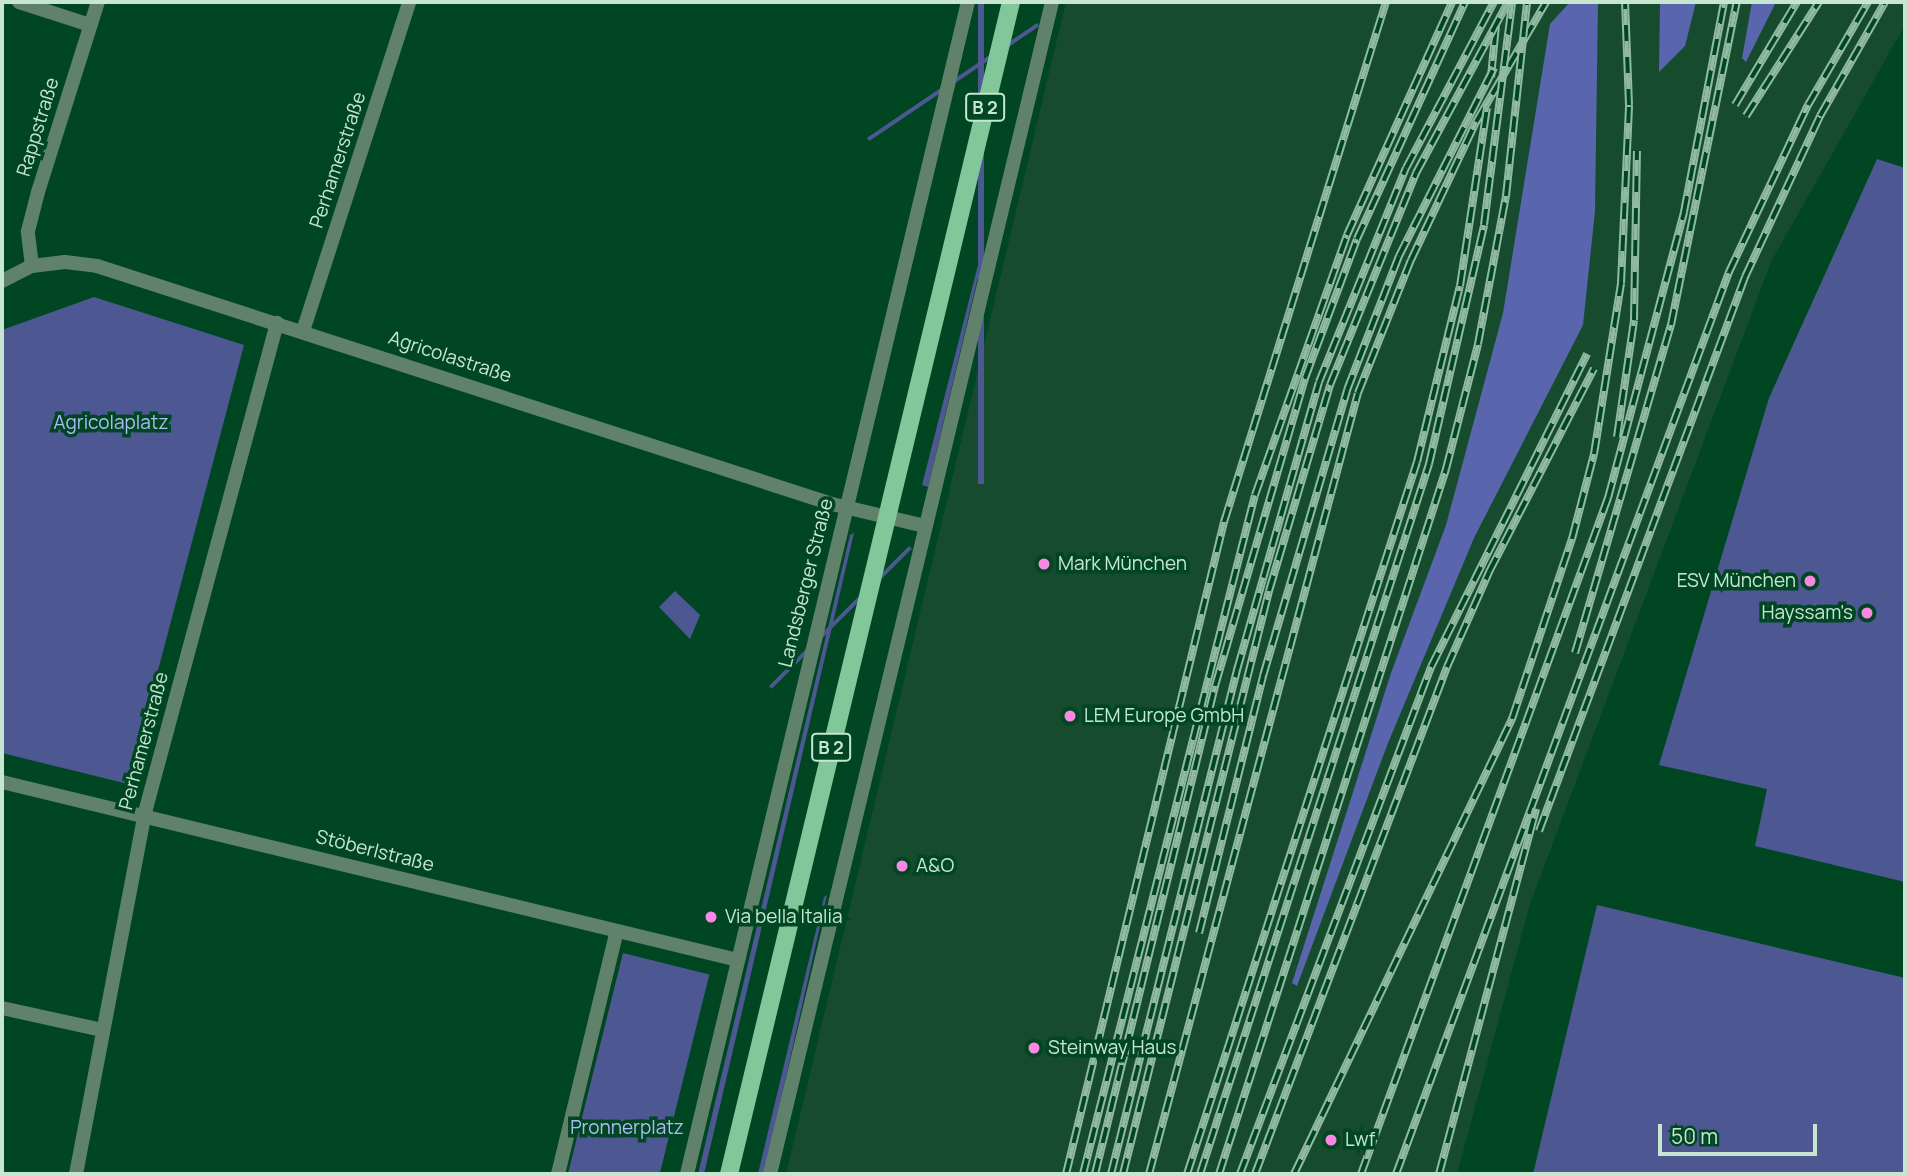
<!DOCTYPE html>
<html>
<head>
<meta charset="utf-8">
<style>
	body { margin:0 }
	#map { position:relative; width:1907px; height:1176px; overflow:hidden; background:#004623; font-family:Manrope,sans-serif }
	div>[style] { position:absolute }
	.built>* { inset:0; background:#164c2d }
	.green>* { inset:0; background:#4d5893; transform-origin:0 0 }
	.forest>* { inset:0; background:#5965ad }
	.minor>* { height:14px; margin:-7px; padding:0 7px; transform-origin:7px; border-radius:7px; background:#60816a }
	.primary>* { height:18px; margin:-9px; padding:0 9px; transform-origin:9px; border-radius:9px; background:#82c799 }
	.rail>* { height:8px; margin-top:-4px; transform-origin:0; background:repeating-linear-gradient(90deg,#004623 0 16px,#91bba1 0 32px); box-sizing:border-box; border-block:2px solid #91bba1 }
	.dots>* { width:19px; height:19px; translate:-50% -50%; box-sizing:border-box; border:4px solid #004623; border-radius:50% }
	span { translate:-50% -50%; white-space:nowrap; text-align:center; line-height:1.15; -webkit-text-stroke:7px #004623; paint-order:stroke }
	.shield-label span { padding:2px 5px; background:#004623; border:2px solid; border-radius:5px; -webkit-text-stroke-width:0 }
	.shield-label { font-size:18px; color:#c7e6d0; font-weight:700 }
	.street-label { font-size:19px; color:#c7e6d0 }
	.park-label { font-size:19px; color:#aebbf7 }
	.poi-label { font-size:19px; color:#c7e6d0 }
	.left { translate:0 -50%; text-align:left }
	.right { translate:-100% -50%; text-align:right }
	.frame { position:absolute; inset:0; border:4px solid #c7e6d0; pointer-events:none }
	.scale { position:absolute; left:1658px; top:1124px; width:159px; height:32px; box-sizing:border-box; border:4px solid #c7e6d0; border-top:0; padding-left:9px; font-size:21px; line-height:24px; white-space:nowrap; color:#c7e6d0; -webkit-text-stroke:5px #004623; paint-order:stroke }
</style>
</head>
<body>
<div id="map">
	<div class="built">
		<i style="clip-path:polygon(1066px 2px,1905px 2px,1905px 25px,1771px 262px,1530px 904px,1457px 1174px,786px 1174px)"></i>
	</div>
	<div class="green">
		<i style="left:978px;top:2px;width:6px;height:482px"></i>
		<i style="left:1037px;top:23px;width:4px;height:205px;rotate:56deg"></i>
		<i style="clip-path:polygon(1877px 159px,1905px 168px,1905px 882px,1755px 846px,1767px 789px,1659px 765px,1769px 398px)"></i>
		<i style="clip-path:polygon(979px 261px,981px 264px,928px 487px,922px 485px)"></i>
		<i style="clip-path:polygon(94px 297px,244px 345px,128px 784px,2px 753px,2px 330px)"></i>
		<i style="clip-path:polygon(854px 533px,704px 1174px,698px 1174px,850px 535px)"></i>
		<i style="left:909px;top:546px;width:4px;height:198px;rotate:45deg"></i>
		<i style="clip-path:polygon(675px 591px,700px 615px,690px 639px,659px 607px)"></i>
		<i style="clip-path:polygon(827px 895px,764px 1174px,758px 1174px,824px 897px)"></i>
		<i style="clip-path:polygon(1597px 905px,1905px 978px,1905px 1174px,1533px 1174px)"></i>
		<i style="left:623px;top:953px;width:89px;height:227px;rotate:14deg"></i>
	</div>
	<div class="forest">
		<i style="clip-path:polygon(1570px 2px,1598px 2px,1595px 211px,1583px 325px,1474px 538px,1388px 743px,1297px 986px,1292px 983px,1391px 673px,1446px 525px,1503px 313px,1550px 24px)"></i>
		<i style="clip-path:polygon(1660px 2px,1696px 2px,1685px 46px,1659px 72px)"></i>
		<i style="clip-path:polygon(1752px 2px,1776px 2px,1746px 62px,1742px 58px)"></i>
	</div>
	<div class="minor">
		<i style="left:19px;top:2px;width:75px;rotate:17.9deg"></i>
		<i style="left:32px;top:266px;width:35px;rotate:-97deg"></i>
		<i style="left:28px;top:231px;width:40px;rotate:-75.6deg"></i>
		<i style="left:38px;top:192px;width:199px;rotate:-72.5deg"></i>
		<i style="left:2px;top:281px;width:34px;rotate:-27deg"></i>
		<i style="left:32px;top:266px;width:33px;rotate:-7deg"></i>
		<i style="left:65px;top:262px;width:32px;rotate:7deg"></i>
		<i style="left:97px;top:266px;width:773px;rotate:17.94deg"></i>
		<i style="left:832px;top:504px;width:96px;rotate:13.3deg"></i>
		<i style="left:303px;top:331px;width:346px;rotate:-72.1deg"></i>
		<i style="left:2px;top:782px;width:757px;rotate:13.6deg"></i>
		<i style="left:2px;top:1008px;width:102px;rotate:12.4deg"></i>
		<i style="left:76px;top:1174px;width:364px;rotate:-79.2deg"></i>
		<i style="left:144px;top:816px;width:511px;rotate:-74.9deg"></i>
		<i style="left:558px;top:1174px;width:250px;rotate:-76.4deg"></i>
		<i style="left:687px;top:1174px;width:1205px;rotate:-76.52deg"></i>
		<i style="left:770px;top:1174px;width:1205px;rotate:-76.47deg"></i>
	</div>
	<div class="primary">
		<i style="left:729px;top:1174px;width:1205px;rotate:-76.47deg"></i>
	</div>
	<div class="rail">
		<i style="left:1491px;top:77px;width:52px;rotate:-84.5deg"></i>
		<i style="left:1735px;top:105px;width:120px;rotate:-59deg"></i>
		<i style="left:1746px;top:116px;width:135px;rotate:-57.4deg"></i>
		<i style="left:1617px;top:437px;width:118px;rotate:-81.7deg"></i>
		<i style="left:1634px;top:320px;width:169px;rotate:-89deg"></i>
		<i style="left:1575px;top:653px;width:342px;rotate:-73.7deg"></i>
		<i style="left:1671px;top:325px;width:330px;rotate:-78.5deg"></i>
		<i style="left:1539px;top:831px;width:591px;rotate:-69.6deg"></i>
		<i style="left:1745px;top:277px;width:178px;rotate:-65deg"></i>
		<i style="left:1820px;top:116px;width:131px;rotate:-60.3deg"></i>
		<i style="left:1199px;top:933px;width:265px;rotate:-76deg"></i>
		<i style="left:1263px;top:676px;width:298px;rotate:-73.6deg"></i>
		<i style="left:1347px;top:390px;width:144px;rotate:-68.8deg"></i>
		<i style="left:1399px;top:256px;width:211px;rotate:-63.2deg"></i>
		<i style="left:1066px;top:1174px;width:671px;rotate:-76.38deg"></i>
		<i style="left:1224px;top:522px;width:545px;rotate:-72.7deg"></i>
		<i style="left:1083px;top:1174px;width:700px;rotate:-75.79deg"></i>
		<i style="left:1255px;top:495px;width:276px;rotate:-70.5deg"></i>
		<i style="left:1347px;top:235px;width:256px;rotate:-65.7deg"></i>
		<i style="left:1095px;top:1174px;width:503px;rotate:-76.18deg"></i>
		<i style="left:1215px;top:686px;width:321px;rotate:-73.7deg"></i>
		<i style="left:1305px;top:378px;width:148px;rotate:-69.5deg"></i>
		<i style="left:1357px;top:239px;width:260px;rotate:-65.5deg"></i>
		<i style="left:1111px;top:1174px;width:520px;rotate:-75.96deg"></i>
		<i style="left:1237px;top:670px;width:299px;rotate:-74.1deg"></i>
		<i style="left:1319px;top:382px;width:231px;rotate:-67.9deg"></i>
		<i style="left:1406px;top:168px;width:188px;rotate:-62.1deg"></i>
		<i style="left:1123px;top:1174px;width:601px;rotate:-75.94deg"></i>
		<i style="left:1269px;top:591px;width:215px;rotate:-73.5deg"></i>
		<i style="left:1330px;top:385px;width:229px;rotate:-67.9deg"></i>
		<i style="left:1416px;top:173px;width:194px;rotate:-61.7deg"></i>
		<i style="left:1149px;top:1174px;width:808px;rotate:-75.02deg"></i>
		<i style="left:1358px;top:393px;width:143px;rotate:-68.3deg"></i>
		<i style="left:1411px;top:260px;width:153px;rotate:-64.8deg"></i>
		<i style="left:1476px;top:122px;width:139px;rotate:-59.7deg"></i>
		<i style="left:1187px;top:1174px;width:748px;rotate:-72.1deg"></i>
		<i style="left:1417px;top:462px;width:181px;rotate:-76.3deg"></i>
		<i style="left:1460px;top:286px;width:180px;rotate:-81.4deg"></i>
		<i style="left:1200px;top:1174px;width:746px;rotate:-72.12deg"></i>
		<i style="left:1429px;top:464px;width:245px;rotate:-77deg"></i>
		<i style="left:1484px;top:225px;width:225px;rotate:-82.8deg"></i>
		<i style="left:1219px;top:1174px;width:741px;rotate:-72.15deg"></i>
		<i style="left:1446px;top:469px;width:129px;rotate:-75.6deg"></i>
		<i style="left:1478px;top:344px;width:151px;rotate:-79.3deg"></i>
		<i style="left:1506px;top:196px;width:195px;rotate:-83.8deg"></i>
		<i style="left:1240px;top:1174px;width:542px;rotate:-69.36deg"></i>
		<i style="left:1431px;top:667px;width:350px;rotate:-63.5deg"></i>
		<i style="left:1255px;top:1174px;width:542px;rotate:-69.26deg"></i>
		<i style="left:1447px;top:667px;width:104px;rotate:-66.1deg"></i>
		<i style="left:1489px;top:572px;width:229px;rotate:-62.7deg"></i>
		<i style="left:1294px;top:1174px;width:505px;rotate:-64.4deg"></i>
		<i style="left:1512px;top:719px;width:190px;rotate:-71.6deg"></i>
		<i style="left:1572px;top:539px;width:88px;rotate:-75.5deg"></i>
		<i style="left:1594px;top:454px;width:173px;rotate:-81deg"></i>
		<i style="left:1621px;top:283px;width:178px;rotate:-87.4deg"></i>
		<i style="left:1629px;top:105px;width:103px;rotate:-92.2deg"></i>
		<i style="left:1361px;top:1174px;width:720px;rotate:-69.93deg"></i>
		<i style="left:1608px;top:498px;width:296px;rotate:-75.1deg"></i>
		<i style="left:1684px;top:212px;width:214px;rotate:-79.2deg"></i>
		<i style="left:1396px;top:1174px;width:962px;rotate:-69.74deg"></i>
		<i style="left:1729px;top:272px;width:185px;rotate:-64.7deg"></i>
		<i style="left:1808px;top:105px;width:119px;rotate:-59.8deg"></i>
		<i style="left:1439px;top:1174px;width:378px;rotate:-75.1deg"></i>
	</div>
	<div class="dots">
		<i style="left:1044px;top:564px;background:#fb87e5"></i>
		<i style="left:1810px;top:581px;background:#fb87e5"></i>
		<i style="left:1867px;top:613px;background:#fb87e5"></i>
		<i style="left:1070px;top:716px;background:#fb87e5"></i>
		<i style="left:902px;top:866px;background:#fb87e5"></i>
		<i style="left:711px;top:917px;background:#fb87e5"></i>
		<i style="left:1034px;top:1048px;background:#fb87e5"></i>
		<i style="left:1331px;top:1140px;background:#fb87e5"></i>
	</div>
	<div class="shield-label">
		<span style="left:985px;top:107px">B 2</span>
		<span style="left:831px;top:747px">B 2</span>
	</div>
	<div class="street-label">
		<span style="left:38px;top:127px;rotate:-73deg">Rappstraße</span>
		<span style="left:338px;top:160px;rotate:-72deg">Perhamerstraße</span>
		<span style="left:450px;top:357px;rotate:18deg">Agricolastraße</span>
		<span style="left:806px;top:583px;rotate:-76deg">Landsberger Straße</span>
		<span style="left:144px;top:741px;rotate:-75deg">Perhamerstraße</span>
		<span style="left:375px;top:851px;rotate:14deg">Stöberlstraße</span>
	</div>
	<div class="park-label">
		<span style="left:111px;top:423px">Agricolaplatz</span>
		<span style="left:627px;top:1128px">Pronnerplatz</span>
	</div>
	<div class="poi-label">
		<span class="left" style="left:1058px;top:564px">Mark München</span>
		<span class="right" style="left:1796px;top:581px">ESV München</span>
		<span class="right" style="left:1853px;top:613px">Hayssam's</span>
		<span class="left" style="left:1084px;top:716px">LEM Europe GmbH</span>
		<span class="left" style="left:916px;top:866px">A&amp;O</span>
		<span class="left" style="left:725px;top:917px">Via bella Italia</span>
		<span class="left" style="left:1048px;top:1048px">Steinway Haus</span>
		<span class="left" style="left:1345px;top:1140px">Lwf</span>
	</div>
	<div class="frame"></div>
	<div class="scale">50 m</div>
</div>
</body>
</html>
